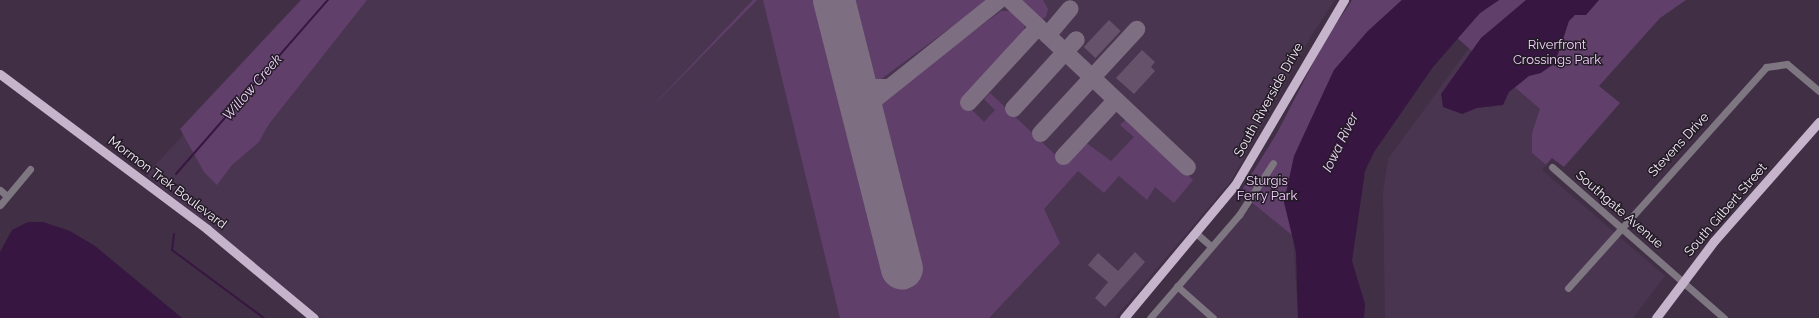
<!DOCTYPE html>
<html>
<head>
<meta charset="utf-8">
<style>
	body { margin:0 }
	#map { position:relative; width:1819px; height:318px; overflow:hidden; background:#402f45; font-family:Raleway,sans-serif }
	div>[style] { position:absolute }
	.built>* { inset:0; background:#4a3551 }
	.green>* { inset:0; background:#613f6b }
	.water>* { inset:0; background:#371641 }
	.stream>* { height:2px; margin:-1px; padding:0 1px; transform-origin:1px; border-radius:1px; background:#371641 }
	.taxiway>* { height:17px; margin:-8.5px; padding:0 8.5px; transform-origin:8.5px; border-radius:8.5px; background:#7d6e81 }
	.runway>* { height:42px; margin:-21px; padding:0 21px; transform-origin:21px; border-radius:21px; background:#7d6e81 }
	.building>* { inset:0; background:#66536b; transform-origin:0 0 }
	.minor>* { height:7px; margin:-3.5px; padding:0 3.5px; transform-origin:3.5px; border-radius:3.5px; background:#7e7681 }
	.major>* { height:9px; margin:-4.5px; padding:0 4.5px; transform-origin:4.5px; border-radius:4.5px; background:#c5b4cb }
	span { translate:-50% -50%; white-space:nowrap; text-align:center; line-height:1.15; -webkit-text-stroke:3px #221b25; paint-order:stroke }
	.park-label { font-size:13px; color:#f3d1fd }
	.street-label { font-size:13px; color:#f7ecfa }
	.water-label { font-size:14px; color:#f1d0fc; font-style:italic }
</style>
</head>
<body>
<div id="map">
	<div class="built">
		<i style="clip-path:polygon(308px 0,1335px 0,1311px 36px,1231px 181px,1115px 318px,322px 318px,146px 175px)"></i>
		<i style="clip-path:polygon(1469px 48px,1541px 110px,1532px 133px,1532px 153px,1546px 165px,1542px 170px,1665px 276px,1633px 318px,1385px 318px,1383px 193px,1388px 159px)"></i>
		<i style="clip-path:polygon(1253px 204px,1293px 236px,1298px 318px,1154px 318px)"></i>
	</div>
	<div class="green">
		<i style="clip-path:polygon(301px 0,367px 0,269px 124px,259px 142px,232px 165px,217px 185px,204px 172px,180px 129px)"></i>
		<i style="clip-path:polygon(753px 0,757px 0,647px 112px)"></i>
		<i style="clip-path:polygon(763px 0,823px 0,895px 282px,916px 277px,875px 117px,877px 110px,892px 92px,1001px 11px,1012px 11px,1026px 22px,1023px 32px,961px 99px,984px 122px,995px 110px,984px 99px,990px 93px,1065px 164px,1085px 142px,1111px 161px,1134px 137px,1120px 125px,1127px 118px,1193px 180px,1174px 203px,1155px 187px,1147px 200px,1119px 176px,1104px 193px,1078px 171px,1044px 209px,1060px 243px,989px 318px,840px 318px)"></i>
		<i style="clip-path:polygon(844px 0,988px 0,877px 82px,864px 75px)"></i>
		<i style="clip-path:polygon(1019px 0,1043px 0,1048px 9px,1046px 17px,1039px 21px)"></i>
		<i style="clip-path:polygon(1352px 0,1402px 0,1368px 31px,1334px 70px,1301px 141px,1284px 202px,1293px 236px,1240px 193px,1277px 133px,1324px 42px)"></i>
		<i style="clip-path:polygon(1499px 0,1686px 0,1660px 18px,1599px 86px,1620px 103px,1564px 167px,1552px 158px,1546px 165px,1532px 153px,1532px 133px,1540px 109px,1457px 38px,1480px 13px)"></i>
	</div>
	<div class="water">
		<i style="clip-path:polygon(1402px 0,1499px 0,1480px 13px,1433px 67px,1374px 152px,1365px 171px,1352px 261px,1365px 304px,1364px 318px,1298px 318px,1296px 252px,1284px 202px,1294px 156px,1334px 70px,1368px 31px)"></i>
		<i style="clip-path:polygon(1526px 0,1599px 0,1586px 15px,1575px 15px,1569px 21px,1555px 63px,1541px 73px,1529px 76px,1509px 92px,1503px 105px,1477px 108px,1462px 114px,1443px 107px,1441px 94px,1481px 38px)"></i>
		<i style="clip-path:polygon(28px 222px,43px 222px,70px 231px,95px 246px,182px 318px,0 318px,0 252px,12px 230px)"></i>
	</div>
	<div class="stream">
		<i style="left:176px;top:174px;width:231px;rotate:-48.9deg"></i>
		<i style="left:174px;top:234px;width:16px;rotate:97deg"></i>
		<i style="left:172px;top:250px;width:114px;rotate:36.5deg"></i>
	</div>
	<div class="taxiway">
		<i style="left:1010px;top:0;width:243px;rotate:43.3deg"></i>
		<i style="left:838px;top:14px;width:66px;rotate:74.3deg"></i>
		<i style="left:856px;top:78px;width:15px;rotate:37deg"></i>
		<i style="left:868px;top:87px;width:18px"></i>
		<i style="left:1047px;top:35px;width:35px;rotate:-50deg"></i>
		<i style="left:968px;top:102px;width:103px;rotate:-47.4deg"></i>
		<i style="left:1013px;top:108px;width:93px;rotate:-47.6deg"></i>
		<i style="left:1040px;top:133px;width:142px;rotate:-47.3deg"></i>
		<i style="left:1063px;top:156px;width:76px;rotate:-47.1deg"></i>
		<i style="left:883px;top:189px;width:65px;rotate:-103.4deg"></i>
		<i style="left:868px;top:126px;width:28px;rotate:-77deg"></i>
		<i style="left:874px;top:99px;width:159px;rotate:-38.6deg"></i>
	</div>
	<div class="runway">
		<i style="left:834px;top:0;width:277px;rotate:75.8deg"></i>
	</div>
	<div class="building">
		<i style="left:1109px;top:20px;width:16px;height:37px;rotate:43deg"></i>
		<i style="clip-path:polygon(1142px 50px,1155px 62px,1151px 67px,1155px 71px,1134px 94px,1116px 78px)"></i>
		<i style="clip-path:polygon(1135px 252px,1145px 262px,1105px 307px,1095px 298px,1108px 282px,1088px 265px,1098px 253px,1118px 271px)"></i>
	</div>
	<div class="minor">
		<i style="left:1552px;top:167px;width:229px;rotate:41.3deg"></i>
		<i style="left:0;top:190px;width:9px;rotate:41deg"></i>
		<i style="left:0;top:205px;width:47px;rotate:-50.2deg"></i>
		<i style="left:1197px;top:234px;width:18px;rotate:41deg"></i>
		<i style="left:1177px;top:286px;width:48px;rotate:41.6deg"></i>
		<i style="left:1568px;top:288px;width:297px;rotate:-48.1deg"></i>
		<i style="left:1766px;top:67px;width:21px;rotate:-8deg"></i>
		<i style="left:1787px;top:64px;width:42px;rotate:40.2deg"></i>
		<i style="left:1150px;top:318px;width:136px;rotate:-49.2deg"></i>
		<i style="left:1239px;top:215px;width:62px;rotate:-56.8deg"></i>
	</div>
	<div class="major">
		<i style="left:0;top:74px;width:259px;rotate:36.8deg"></i>
		<i style="left:207px;top:229px;width:139px;rotate:39.8deg"></i>
		<i style="left:1124px;top:318px;width:173px;rotate:-50.2deg"></i>
		<i style="left:1235px;top:185px;width:215px;rotate:-59.5deg"></i>
		<i style="left:1656px;top:318px;width:96px;rotate:-53deg"></i>
		<i style="left:1714px;top:241px;width:159px;rotate:-48.6deg"></i>
	</div>
	<div class="park-label">
		<span style="left:1557px;top:53px">Riverfront<br>Crossings Park</span>
		<span style="left:1267px;top:189px">Sturgis<br>Ferry Park</span>
	</div>
	<div class="street-label">
		<span style="left:1269px;top:100px;rotate:-61deg">South Riverside Drive</span>
		<span style="left:1679px;top:145px;rotate:-47deg">Stevens Drive</span>
		<span style="left:167px;top:183px;rotate:37deg">Mormon Trek Boulevard</span>
		<span style="left:1619px;top:210px;rotate:41deg">Southgate Avenue</span>
		<span style="left:1726px;top:210px;rotate:-49deg">South Gilbert Street</span>
	</div>
	<div class="water-label">
		<span style="left:252px;top:87px;rotate:-49deg">Willow Creek</span>
		<span style="left:1340px;top:142px;rotate:-64deg">Iowa River</span>
	</div>
</div>
</body>
</html>
